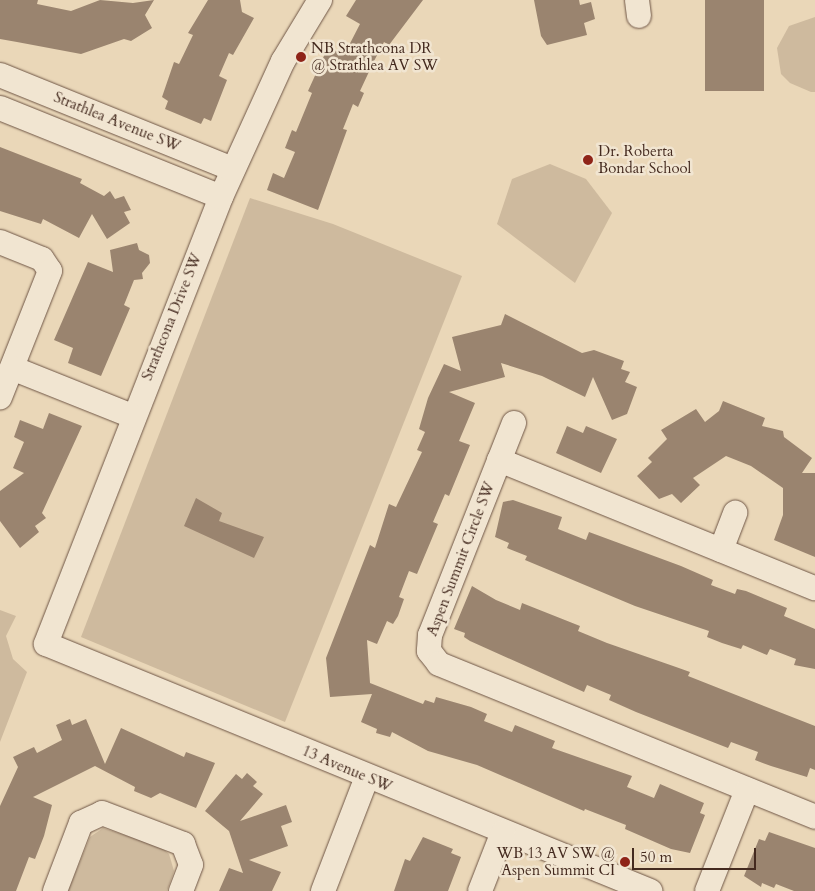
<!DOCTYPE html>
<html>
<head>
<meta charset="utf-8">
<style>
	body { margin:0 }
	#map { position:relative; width:815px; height:891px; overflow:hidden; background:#ead7b8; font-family:Cardo,serif }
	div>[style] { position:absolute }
	.green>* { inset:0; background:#ceba9e }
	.building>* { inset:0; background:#9a846f; transform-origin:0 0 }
	.roads { filter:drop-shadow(0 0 1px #6e5545) drop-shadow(0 0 1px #6e5545) }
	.minor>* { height:24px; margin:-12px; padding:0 12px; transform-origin:12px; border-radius:12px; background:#f1e5d1 }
	.dots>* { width:14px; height:14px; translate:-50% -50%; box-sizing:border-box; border:2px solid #f1e5d1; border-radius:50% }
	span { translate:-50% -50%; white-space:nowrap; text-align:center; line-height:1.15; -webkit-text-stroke:5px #f1e5d1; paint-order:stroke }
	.poi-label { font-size:15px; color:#442a1f }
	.left { translate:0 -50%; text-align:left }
	.right { translate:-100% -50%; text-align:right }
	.street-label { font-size:15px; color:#442a1f }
	.scale { position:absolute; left:632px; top:848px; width:124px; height:22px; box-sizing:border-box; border:2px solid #442a1f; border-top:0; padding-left:6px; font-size:15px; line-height:18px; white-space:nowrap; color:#442a1f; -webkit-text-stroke:4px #f1e5d1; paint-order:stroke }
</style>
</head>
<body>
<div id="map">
	<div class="green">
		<i style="clip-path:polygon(815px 17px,815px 92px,811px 92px,790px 83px,781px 74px,777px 48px,789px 26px)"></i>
		<i style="clip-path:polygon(550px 164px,586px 179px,612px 213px,575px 283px,497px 224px,512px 179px)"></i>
		<i style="clip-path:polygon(250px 198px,333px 224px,462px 276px,285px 722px,81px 637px)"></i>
		<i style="clip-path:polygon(0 610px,16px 616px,6px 636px,13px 659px,27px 672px,0 742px)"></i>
		<i style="clip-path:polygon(103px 828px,161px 847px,169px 854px,174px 871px,167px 891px,68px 891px,90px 837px)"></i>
	</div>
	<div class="building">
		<i style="clip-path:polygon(0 0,38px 0,37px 4px,71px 11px,100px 0,133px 3px,154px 0,145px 15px,152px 28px,131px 41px,124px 39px,81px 54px,17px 42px,0 39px)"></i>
		<i style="clip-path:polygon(208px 0,240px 0,242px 12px,254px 18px,233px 55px,229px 53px,219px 76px,227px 80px,211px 121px,204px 118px,201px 124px,165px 109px,168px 101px,162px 97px,174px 62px,179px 64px,193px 35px,188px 33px)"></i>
		<i style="clip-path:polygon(356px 0,423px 0,389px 45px,384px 42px,374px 61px,360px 91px,364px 93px,358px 107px,353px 104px,343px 129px,347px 130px,318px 210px,267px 190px,273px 173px,284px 178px,295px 152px,285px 148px,292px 130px,296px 132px,312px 93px,308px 91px,328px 47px,344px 55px,360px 24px,346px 16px)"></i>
		<i style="clip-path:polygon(534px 0,579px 0,580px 5px,591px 2px,595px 19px,584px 23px,587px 35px,547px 45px,541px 36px)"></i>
		<i style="left:705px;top:0;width:59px;height:91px"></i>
		<i style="clip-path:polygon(0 147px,82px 179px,80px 183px,104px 196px,110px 191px,115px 199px,124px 196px,131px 210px,124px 212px,130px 223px,107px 239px,92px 214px,79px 238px,43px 219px,41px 224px,0 211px)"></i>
		<i style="clip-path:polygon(137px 243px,139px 250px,149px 255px,150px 263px,142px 273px,143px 279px,134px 280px,124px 305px,130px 308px,101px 376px,68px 363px,73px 348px,54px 340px,88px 262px,113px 272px,110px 250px)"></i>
		<i style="clip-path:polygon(505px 314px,582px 353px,594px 350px,624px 361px,621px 369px,630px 372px,625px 382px,637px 387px,627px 414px,612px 420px,593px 377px,585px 397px,542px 376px,501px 363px,505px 377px,449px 392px,475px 403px,459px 441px,470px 445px,449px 496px,445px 494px,433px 522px,438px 524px,417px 574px,409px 571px,399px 597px,404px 599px,398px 616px,393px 624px,387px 621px,377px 644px,367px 640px,370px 683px,423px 704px,425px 700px,434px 703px,436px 697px,471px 707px,487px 714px,484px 721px,512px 732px,515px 725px,555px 741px,552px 748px,632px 776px,627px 787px,654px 798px,660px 784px,704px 803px,700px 813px,705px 815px,690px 853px,671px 849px,625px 829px,626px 825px,585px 809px,584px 811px,477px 765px,428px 751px,392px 732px,390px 737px,376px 733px,377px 729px,361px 722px,372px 694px,330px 697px,326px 658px,370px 545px,375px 548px,389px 504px,396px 507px,422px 452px,417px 450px,425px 432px,419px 429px,428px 398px,444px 364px,461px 371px,452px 337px,501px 325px)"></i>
		<i style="clip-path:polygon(723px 401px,765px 418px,762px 426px,783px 431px,784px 437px,812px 458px,802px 473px,815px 473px,815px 557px,774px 540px,783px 515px,783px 488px,751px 466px,726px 456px,693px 478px,700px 485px,681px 503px,672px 494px,659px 499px,637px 476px,652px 462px,648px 458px,667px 439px,661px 430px,696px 409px,705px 422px,719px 411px)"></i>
		<i style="clip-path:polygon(49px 413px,82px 426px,42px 513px,46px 518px,35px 526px,39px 532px,20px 548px,0 521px,0 491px,24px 473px,13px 468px,24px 442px,14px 437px,20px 420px,43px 429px)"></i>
		<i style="clip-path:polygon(567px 426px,583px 433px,586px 426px,617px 439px,601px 473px,556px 453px)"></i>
		<i style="clip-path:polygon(196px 498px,222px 513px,219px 521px,264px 537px,254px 558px,184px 526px)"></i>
		<i style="clip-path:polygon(513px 500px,562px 517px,558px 529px,586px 540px,589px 532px,681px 566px,713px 580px,711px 585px,735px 594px,737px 589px,746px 591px,787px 608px,784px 616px,815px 629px,815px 669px,794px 665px,796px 659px,770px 649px,767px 655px,743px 645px,741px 649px,722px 643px,707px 637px,709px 631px,635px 606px,525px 560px,527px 556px,507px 548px,509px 543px,495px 537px,503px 502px)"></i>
		<i style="clip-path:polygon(472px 586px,496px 600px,520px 610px,522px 603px,580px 626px,578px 631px,607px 643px,676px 667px,690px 672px,688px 676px,815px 726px,815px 770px,810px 768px,807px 777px,771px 766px,755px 760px,758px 752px,731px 742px,728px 748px,636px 712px,609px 700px,611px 695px,587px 685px,584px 692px,470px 641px,464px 637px,465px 633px,454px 629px)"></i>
		<i style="clip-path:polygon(70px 719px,72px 725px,86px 719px,105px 764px,121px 728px,184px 757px,186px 752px,215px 763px,196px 808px,160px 793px,151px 798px,134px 791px,135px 787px,95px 766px,33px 797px,52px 805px,44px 836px,35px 859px,29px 857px,16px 891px,0 891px,0 806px,18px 767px,13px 757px,34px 747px,37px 753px,62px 740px,56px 725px)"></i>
		<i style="clip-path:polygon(247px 773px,257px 782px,253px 786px,263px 794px,240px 821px,286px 805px,292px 822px,281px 826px,288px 846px,249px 860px,281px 872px,272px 891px,219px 891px,229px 868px,243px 873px,229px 831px,205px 811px,236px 774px,242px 779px)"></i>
		<i style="clip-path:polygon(769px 832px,815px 848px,815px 891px,794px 891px,776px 884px,774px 888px,762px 883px,761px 887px,744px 876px,759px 839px,765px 841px)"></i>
		<i style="clip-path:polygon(423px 837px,453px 849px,451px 853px,461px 857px,448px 891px,394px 891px,405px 859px,410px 861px)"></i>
	</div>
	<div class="roads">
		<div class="minor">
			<i style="left:320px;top:0;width:71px;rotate:121.2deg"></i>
			<i style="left:283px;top:61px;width:149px;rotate:114.5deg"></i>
			<i style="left:221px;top:197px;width:480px;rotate:111.4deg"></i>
			<i style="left:46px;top:644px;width:653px;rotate:22.24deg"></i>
			<i style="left:637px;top:0;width:16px;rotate:83deg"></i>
			<i style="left:0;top:75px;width:251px;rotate:22deg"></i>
			<i style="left:0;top:108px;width:238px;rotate:21.9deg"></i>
			<i style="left:0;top:242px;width:45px;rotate:22deg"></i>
			<i style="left:42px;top:259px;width:14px;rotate:56deg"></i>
			<i style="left:50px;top:271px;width:136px;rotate:111.6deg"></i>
			<i style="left:12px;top:368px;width:129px;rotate:21.8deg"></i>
			<i style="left:514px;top:423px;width:228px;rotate:111.6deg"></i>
			<i style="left:430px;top:635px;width:16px;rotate:94deg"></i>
			<i style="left:429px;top:651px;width:16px;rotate:52deg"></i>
			<i style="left:439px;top:664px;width:406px;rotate:22.1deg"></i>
			<i style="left:499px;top:460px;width:341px;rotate:22.1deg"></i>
			<i style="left:721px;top:550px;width:40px;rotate:-69deg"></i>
			<i style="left:55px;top:891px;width:73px;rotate:-69.1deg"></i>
			<i style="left:81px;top:823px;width:23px;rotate:-25deg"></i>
			<i style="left:102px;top:813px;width:87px;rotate:20.9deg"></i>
			<i style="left:183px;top:844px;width:22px;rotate:69deg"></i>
			<i style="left:191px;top:865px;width:28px;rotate:111deg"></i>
			<i style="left:323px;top:891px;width:122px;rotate:-68.9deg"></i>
			<i style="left:480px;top:891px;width:63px;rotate:-68.7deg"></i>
			<i style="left:707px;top:891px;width:109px;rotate:-68.4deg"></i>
		</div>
	</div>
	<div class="dots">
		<i style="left:301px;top:57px;background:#8f2418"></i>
		<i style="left:588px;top:160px;background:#8f2418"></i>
		<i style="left:625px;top:862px;background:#8f2418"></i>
	</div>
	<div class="poi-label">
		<span class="left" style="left:311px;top:57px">NB Strathcona DR<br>@ Strathlea AV SW</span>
		<span class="left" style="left:598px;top:160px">Dr. Roberta<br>Bondar School</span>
		<span class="right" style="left:615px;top:862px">WB 13 AV SW @<br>Aspen Summit CI</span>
	</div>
	<div class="street-label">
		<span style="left:117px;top:122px;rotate:22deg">Strathlea Avenue SW</span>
		<span style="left:172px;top:317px;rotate:-68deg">Strathcona Drive SW</span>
		<span style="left:461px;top:559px;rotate:-69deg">Aspen Summit Circle SW</span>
		<span style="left:347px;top:769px;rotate:23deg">13 Avenue SW</span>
	</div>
	<div class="scale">50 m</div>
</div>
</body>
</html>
